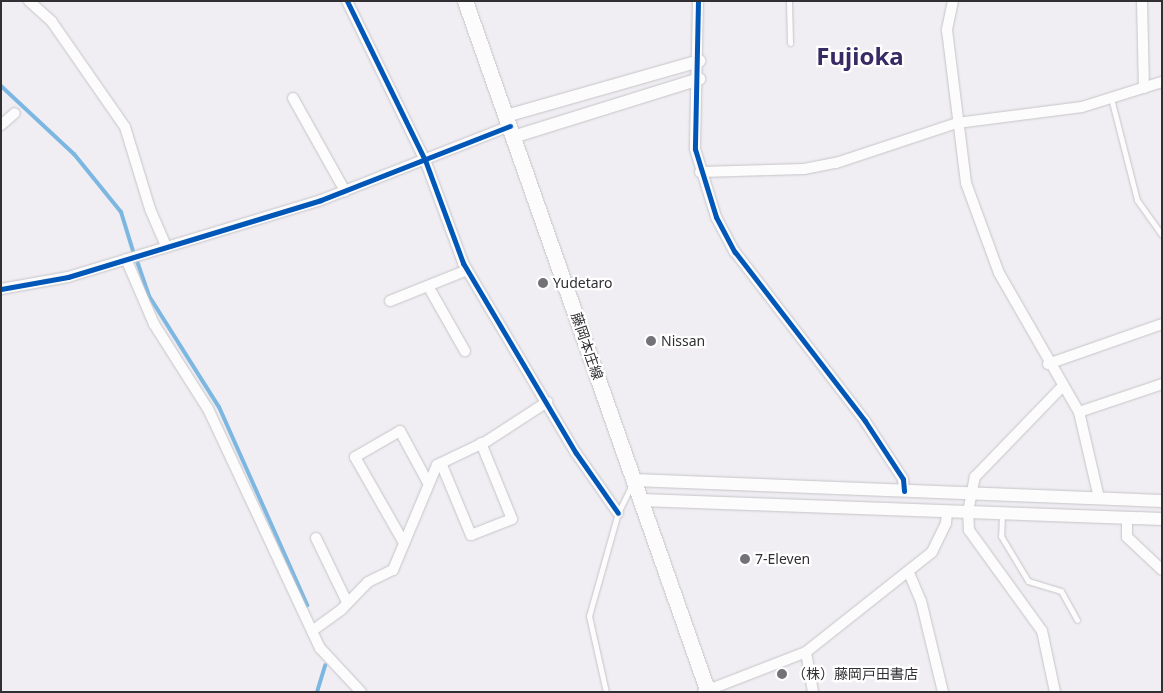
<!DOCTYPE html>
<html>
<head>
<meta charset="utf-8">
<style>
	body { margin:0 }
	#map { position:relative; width:1163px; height:693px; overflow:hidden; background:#f0eef3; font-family:"Noto Sans","Noto Sans JP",sans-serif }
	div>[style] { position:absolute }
	.stream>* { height:4px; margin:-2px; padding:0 2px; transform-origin:2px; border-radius:2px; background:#7cb7e2 }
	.roads { filter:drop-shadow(0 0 1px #c5c4c7) drop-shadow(0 0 1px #c5c4c7) }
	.service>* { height:5px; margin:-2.5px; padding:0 2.5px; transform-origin:2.5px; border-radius:2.5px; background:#fdfcfd }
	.minor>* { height:10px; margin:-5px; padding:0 5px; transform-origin:5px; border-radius:5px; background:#fdfcfd }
	.tertiary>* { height:12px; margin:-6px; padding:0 6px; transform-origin:6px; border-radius:6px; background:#fdfcfd }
	.primary>* { height:15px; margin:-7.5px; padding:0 7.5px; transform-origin:7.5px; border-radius:7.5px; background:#fdfcfd }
	.cycleway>* { height:5px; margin:-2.5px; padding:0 2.5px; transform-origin:2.5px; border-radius:2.5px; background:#0057b8 }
	.dots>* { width:14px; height:14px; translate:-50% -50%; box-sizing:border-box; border:2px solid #fff; border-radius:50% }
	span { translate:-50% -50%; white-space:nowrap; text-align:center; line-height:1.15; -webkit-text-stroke:4.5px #fff; paint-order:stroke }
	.poi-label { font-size:14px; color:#302f32 }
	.left { translate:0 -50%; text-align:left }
	.street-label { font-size:14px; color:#302f32 }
	.town-label { font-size:24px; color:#382a65; font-weight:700 }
	.frame { position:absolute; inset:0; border:2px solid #302f32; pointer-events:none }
</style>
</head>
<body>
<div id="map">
	<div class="stream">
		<i style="left:1px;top:86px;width:100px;rotate:43deg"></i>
		<i style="left:74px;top:154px;width:75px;rotate:51deg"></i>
		<i style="left:121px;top:212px;width:41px;rotate:72.9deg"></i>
		<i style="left:137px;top:261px;width:37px;rotate:71deg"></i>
		<i style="left:149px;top:296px;width:131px;rotate:57.8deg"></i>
		<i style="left:219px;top:407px;width:217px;rotate:66deg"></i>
		<i style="left:317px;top:692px;width:28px;rotate:-73deg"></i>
	</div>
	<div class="roads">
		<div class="service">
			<i style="left:789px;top:1px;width:42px;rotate:88.6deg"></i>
			<i style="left:1111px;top:98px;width:105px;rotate:75.7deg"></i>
			<i style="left:1137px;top:200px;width:43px;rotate:54.5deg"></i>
			<i style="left:1002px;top:513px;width:23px;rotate:92deg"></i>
			<i style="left:1001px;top:536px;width:52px;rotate:59deg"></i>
			<i style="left:1028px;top:581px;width:34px;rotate:17deg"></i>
			<i style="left:1061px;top:591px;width:33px;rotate:61deg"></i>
			<i style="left:606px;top:692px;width:78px;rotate:-102.6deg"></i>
			<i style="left:589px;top:616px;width:107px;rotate:-74.3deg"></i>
			<i style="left:618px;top:513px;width:32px;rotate:-64deg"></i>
		</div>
		<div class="minor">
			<i style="left:29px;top:1px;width:31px;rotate:42deg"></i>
			<i style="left:52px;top:22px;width:128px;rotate:55.2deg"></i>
			<i style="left:125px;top:127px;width:86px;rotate:73deg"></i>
			<i style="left:150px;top:209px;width:40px;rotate:66.6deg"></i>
			<i style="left:347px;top:1px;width:177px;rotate:63.9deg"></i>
			<i style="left:425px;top:160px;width:110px;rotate:69.7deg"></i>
			<i style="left:463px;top:263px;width:221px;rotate:59.3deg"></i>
			<i style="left:576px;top:453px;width:73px;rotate:55deg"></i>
			<i style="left:698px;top:1px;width:148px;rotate:91.2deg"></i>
			<i style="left:695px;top:149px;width:71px;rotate:72.8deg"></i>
			<i style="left:716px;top:217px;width:40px;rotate:62deg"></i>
			<i style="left:735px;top:252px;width:213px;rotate:52.4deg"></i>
			<i style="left:865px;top:421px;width:69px;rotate:56.8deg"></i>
			<i style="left:903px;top:479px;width:12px;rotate:85deg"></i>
			<i style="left:953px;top:1px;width:30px;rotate:102deg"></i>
			<i style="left:947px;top:30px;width:154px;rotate:82.9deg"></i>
			<i style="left:966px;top:183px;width:96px;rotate:69.9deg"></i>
			<i style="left:999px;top:273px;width:160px;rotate:60.1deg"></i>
			<i style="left:1079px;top:412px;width:88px;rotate:76.9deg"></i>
			<i style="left:1142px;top:1px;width:87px;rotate:88.7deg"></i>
			<i style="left:293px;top:98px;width:107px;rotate:60.8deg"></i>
			<i style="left:1px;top:125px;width:18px;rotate:-41deg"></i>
			<i style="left:700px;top:172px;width:104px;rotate:-1.7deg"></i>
			<i style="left:804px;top:169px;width:33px;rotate:-11deg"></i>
			<i style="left:836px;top:163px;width:127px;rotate:-18.3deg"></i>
			<i style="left:957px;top:123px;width:126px;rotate:-7.3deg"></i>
			<i style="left:1082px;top:107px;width:84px;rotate:-17.4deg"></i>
			<i style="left:126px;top:259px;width:71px;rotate:66.7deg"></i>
			<i style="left:154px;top:324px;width:101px;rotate:57.6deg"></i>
			<i style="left:208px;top:409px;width:264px;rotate:64.9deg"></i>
			<i style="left:320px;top:648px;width:60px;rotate:47deg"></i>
			<i style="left:428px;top:286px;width:75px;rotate:60.4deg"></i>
			<i style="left:1px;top:289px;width:68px;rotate:-10.2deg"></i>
			<i style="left:68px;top:277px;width:264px;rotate:-16.9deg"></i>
			<i style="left:321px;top:200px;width:203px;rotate:-21.4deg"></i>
			<i style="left:390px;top:301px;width:83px;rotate:-21.9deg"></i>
			<i style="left:1048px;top:364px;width:121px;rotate:-19.3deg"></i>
			<i style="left:1079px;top:412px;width:88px;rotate:-18.6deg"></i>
			<i style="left:441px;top:463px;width:78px;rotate:67.4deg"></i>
			<i style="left:471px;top:535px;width:44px;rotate:-21.3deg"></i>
			<i style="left:512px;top:519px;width:82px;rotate:-112.2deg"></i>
			<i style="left:1127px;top:518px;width:19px;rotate:90deg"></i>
			<i style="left:1127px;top:537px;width:48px;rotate:43.3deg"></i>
			<i style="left:316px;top:538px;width:69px;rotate:64.2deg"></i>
			<i style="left:404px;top:543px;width:99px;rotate:-119.7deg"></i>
			<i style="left:355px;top:457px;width:52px;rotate:-30deg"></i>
			<i style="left:400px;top:431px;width:57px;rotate:61.6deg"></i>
			<i style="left:909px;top:573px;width:30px;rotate:67deg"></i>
			<i style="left:921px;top:601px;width:94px;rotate:76.4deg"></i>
			<i style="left:312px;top:631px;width:36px;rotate:-36deg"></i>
			<i style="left:341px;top:610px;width:39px;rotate:-46deg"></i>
			<i style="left:368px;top:582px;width:28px;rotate:-26deg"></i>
			<i style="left:393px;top:570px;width:114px;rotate:-67.3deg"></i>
			<i style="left:437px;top:465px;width:55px;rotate:-25.6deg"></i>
			<i style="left:487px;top:441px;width:72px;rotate:-33deg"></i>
			<i style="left:806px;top:652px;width:41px;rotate:80.1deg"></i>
			<i style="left:703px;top:692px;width:110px;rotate:-21.2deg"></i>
			<i style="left:806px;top:652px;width:161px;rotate:-38.4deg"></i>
			<i style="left:932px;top:552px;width:32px;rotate:-64deg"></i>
			<i style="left:946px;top:523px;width:12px;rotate:-85deg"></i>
			<i style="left:1055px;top:692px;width:62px;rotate:-102deg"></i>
			<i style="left:1042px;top:631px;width:125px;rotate:-125.9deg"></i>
			<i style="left:969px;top:530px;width:18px;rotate:-93deg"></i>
			<i style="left:968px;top:512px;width:36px;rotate:-79deg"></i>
			<i style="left:975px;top:477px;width:127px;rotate:-46deg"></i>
		</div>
		<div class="tertiary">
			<i style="left:506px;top:116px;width:201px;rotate:-15.9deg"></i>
			<i style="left:513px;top:137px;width:195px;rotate:-17.3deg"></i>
			<i style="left:634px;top:480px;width:528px;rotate:2.28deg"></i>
			<i style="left:641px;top:500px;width:521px;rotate:2.09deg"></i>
		</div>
		<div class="primary">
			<i style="left:465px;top:1px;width:732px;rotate:70.63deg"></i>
		</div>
	</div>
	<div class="cycleway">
		<i style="left:347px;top:1px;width:177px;rotate:63.9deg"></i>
		<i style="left:425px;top:160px;width:110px;rotate:69.7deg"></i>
		<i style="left:463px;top:263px;width:221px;rotate:59.3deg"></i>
		<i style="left:576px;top:453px;width:73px;rotate:55deg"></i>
		<i style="left:698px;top:1px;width:148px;rotate:91.2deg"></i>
		<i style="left:695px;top:149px;width:71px;rotate:72.8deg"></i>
		<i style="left:716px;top:217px;width:40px;rotate:62deg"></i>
		<i style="left:735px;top:252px;width:213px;rotate:52.4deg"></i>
		<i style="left:865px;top:421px;width:69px;rotate:56.8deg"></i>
		<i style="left:903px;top:479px;width:12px;rotate:85deg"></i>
		<i style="left:1px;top:289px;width:68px;rotate:-10.2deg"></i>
		<i style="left:68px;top:277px;width:264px;rotate:-16.9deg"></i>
		<i style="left:321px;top:200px;width:203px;rotate:-21.4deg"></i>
	</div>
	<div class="dots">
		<i style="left:543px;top:283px;background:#737276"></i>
		<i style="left:651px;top:341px;background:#737276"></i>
		<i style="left:745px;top:559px;background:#737276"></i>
		<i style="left:782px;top:674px;background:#737276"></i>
	</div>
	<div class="poi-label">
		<span class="left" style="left:553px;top:283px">Yudetaro</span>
		<span class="left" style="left:661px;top:341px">Nissan</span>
		<span class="left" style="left:755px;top:559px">7-Eleven</span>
		<span class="left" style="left:792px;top:674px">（株）藤岡戸田書店</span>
	</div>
	<div class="street-label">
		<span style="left:587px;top:346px;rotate:71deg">藤岡本庄線</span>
	</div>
	<div class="town-label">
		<span style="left:860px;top:56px">Fujioka</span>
	</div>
	<div class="frame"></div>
</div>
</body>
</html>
